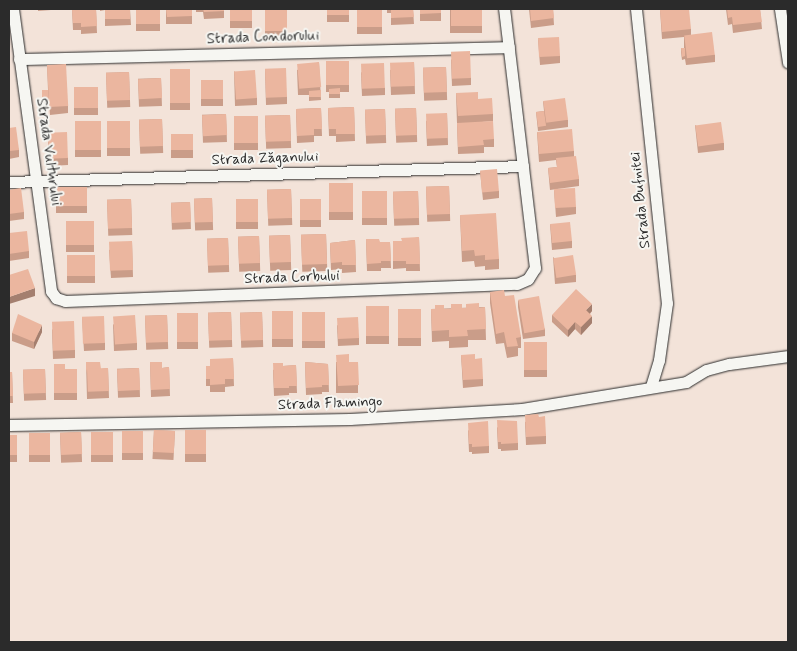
<!DOCTYPE html>
<html>
<head>
<meta charset="utf-8">
<style>
	body { margin:0 }
	#map { position:relative; width:797px; height:651px; overflow:hidden; background:#f3e3d9; font-family:Mynerve,sans-serif }
	div>[style] { position:absolute }
	.roads { filter:drop-shadow(0 0 1px #2b2b2b) drop-shadow(0 0 1px #2b2b2b) }
	.minor>* { height:11px; margin:-5.5px; padding:0 5.5px; transform-origin:5.5px; border-radius:5.5px; background:#f6f6f2 }
	.wall>* { inset:0; background:#ca9d89; transform-origin:0 0 }
	.shaded-wall>* { inset:0; background:#a47f6f }
	.building>* { inset:0; background:#ebb69f; transform-origin:0 0 }
	span { translate:-50% -50%; white-space:nowrap; text-align:center; line-height:1.15; -webkit-text-stroke:4px #f6f6f2; paint-order:stroke }
	.street-label { font-size:15px; color:#2b2b2b }
	.frame { position:absolute; inset:0; border:10px solid #2b2b2b; pointer-events:none }
</style>
</head>
<body>
<div id="map">
	<div class="roads">
		<div class="minor">
			<i style="left:13px;top:9px;width:285px;rotate:82.3deg"></i>
			<i style="left:51px;top:291px;width:9px;rotate:54deg"></i>
			<i style="left:56px;top:298px;width:9px;rotate:18deg"></i>
			<i style="left:65px;top:301px;width:452px;rotate:-2.2deg"></i>
			<i style="left:517px;top:284px;width:12px;rotate:-24deg"></i>
			<i style="left:528px;top:279px;width:13px;rotate:-58deg"></i>
			<i style="left:535px;top:268px;width:261px;rotate:-96.8deg"></i>
			<i style="left:636px;top:9px;width:296px;rotate:84deg"></i>
			<i style="left:667px;top:303px;width:58px;rotate:98deg"></i>
			<i style="left:659px;top:360px;width:28px;rotate:107deg"></i>
			<i style="left:780px;top:9px;width:54px;rotate:81.4deg"></i>
			<i style="left:19px;top:59px;width:490px;rotate:-1.4deg"></i>
			<i style="left:9px;top:182px;width:514px;rotate:-1.78deg"></i>
			<i style="left:9px;top:425px;width:341px;rotate:-1deg"></i>
			<i style="left:350px;top:419px;width:172px;rotate:-3.3deg"></i>
			<i style="left:522px;top:409px;width:166px;rotate:-9.3deg"></i>
			<i style="left:686px;top:382px;width:23px;rotate:-31deg"></i>
			<i style="left:706px;top:370px;width:24px;rotate:-15deg"></i>
			<i style="left:729px;top:364px;width:60px;rotate:-7.7deg"></i>
		</div>
	</div>
	<div class="wall">
		<i style="clip-path:polygon(38px 9px,64px 9px,38px 11px)"></i>
		<i style="clip-path:polygon(72px 9px,96px 9px,97px 33px,81px 34px,81px 30px,73px 30px)"></i>
		<i style="clip-path:polygon(100px 9px,130px 9px,131px 25px,105px 26px,105px 10px,100px 11px)"></i>
		<i style="left:136px;top:9px;width:24px;height:22px"></i>
		<i style="left:166px;top:9px;width:26px;height:15px"></i>
		<i style="clip-path:polygon(196px 9px,224px 9px,224px 18px,204px 19px,203px 12px,196px 12px)"></i>
		<i style="left:230px;top:9px;width:22px;height:19px"></i>
		<i style="left:265px;top:9px;width:22px;height:29px"></i>
		<i style="left:327px;top:9px;width:22px;height:13px"></i>
		<i style="left:357px;top:9px;width:25px;height:25px"></i>
		<i style="clip-path:polygon(387px 9px,413px 9px,414px 24px,391px 25px,391px 13px,387px 13px)"></i>
		<i style="left:420px;top:9px;width:21px;height:12px"></i>
		<i style="left:450px;top:9px;width:32px;height:24px"></i>
		<i style="clip-path:polygon(529px 9px,553px 9px,554px 25px,531px 28px)"></i>
		<i style="clip-path:polygon(726px 9px,760px 9px,762px 29px,733px 33px,732px 24px,728px 25px)"></i>
		<i style="clip-path:polygon(660px 10px,691px 29px,691px 35px,715px 55px,715px 62px,686px 65px,685px 59px,682px 60px,681px 52px,681px 48px,684px 48px,684px 37px,662px 39px)"></i>
		<i style="clip-path:polygon(538px 39px,560px 56px,560px 63px,540px 65px)"></i>
		<i style="clip-path:polygon(451px 59px,471px 78px,471px 85px,452px 86px)"></i>
		<i style="clip-path:polygon(326px 61px,349px 61px,349px 92px,340px 92px,340px 98px,329px 98px,329px 92px,326px 92px)"></i>
		<i style="clip-path:polygon(319px 62px,321px 100px,309px 101px,309px 95px,298px 95px,297px 70px)"></i>
		<i style="clip-path:polygon(414px 62px,415px 94px,391px 95px,390px 70px)"></i>
		<i style="clip-path:polygon(47px 65px,68px 106px,68px 113px,50px 115px,49px 104px,42px 105px,42px 94px,48px 90px)"></i>
		<i style="left:446px;top:67px;width:33px;height:23px;rotate:88deg"></i>
		<i style="left:170px;top:69px;width:20px;height:41px"></i>
		<i style="clip-path:polygon(265px 69px,287px 97px,287px 104px,266px 105px)"></i>
		<i style="clip-path:polygon(234px 71px,257px 98px,257px 105px,235px 106px)"></i>
		<i style="left:129px;top:72px;width:35px;height:23px;rotate:88deg"></i>
		<i style="clip-path:polygon(361px 72px,385px 88px,385px 95px,362px 96px)"></i>
		<i style="left:161px;top:78px;width:28px;height:23px;rotate:88deg"></i>
		<i style="left:223px;top:80px;width:26px;height:22px;rotate:90deg"></i>
		<i style="left:74px;top:87px;width:24px;height:28px"></i>
		<i style="clip-path:polygon(456px 93px,478px 99px,493px 114px,493px 121px,482px 122px,494px 139px,494px 147px,484px 147px,484px 153px,458px 154px)"></i>
		<i style="clip-path:polygon(543px 101px,568px 120px,568px 127px,538px 131px,536px 112px,544px 111px)"></i>
		<i style="clip-path:polygon(9px 107px,10px 118px,10px 125px,9px 125px)"></i>
		<i style="clip-path:polygon(354px 107px,355px 141px,336px 142px,336px 136px,329px 136px,328px 108px)"></i>
		<i style="clip-path:polygon(321px 108px,322px 136px,314px 136px,314px 142px,297px 143px,296px 109px)"></i>
		<i style="left:416px;top:108px;width:34px;height:21px;rotate:88deg"></i>
		<i style="left:385px;top:109px;width:34px;height:20px;rotate:88deg"></i>
		<i style="clip-path:polygon(447px 113px,448px 145px,427px 146px,426px 121px)"></i>
		<i style="left:226px;top:114px;width:28px;height:24px;rotate:88deg"></i>
		<i style="left:290px;top:115px;width:33px;height:25px;rotate:88deg"></i>
		<i style="left:258px;top:116px;width:34px;height:24px;rotate:90deg"></i>
		<i style="left:162px;top:119px;width:34px;height:23px;rotate:88deg"></i>
		<i style="left:75px;top:121px;width:26px;height:36px"></i>
		<i style="left:130px;top:121px;width:35px;height:23px;rotate:90deg"></i>
		<i style="clip-path:polygon(695px 125px,724px 143px,724px 150px,698px 153px)"></i>
		<i style="clip-path:polygon(9px 128px,19px 150px,19px 157px,9px 159px)"></i>
		<i style="clip-path:polygon(537px 132px,574px 151px,574px 156px,579px 179px,579px 186px,550px 190px,548px 168px,557px 167px,556px 160px,539px 162px)"></i>
		<i style="left:193px;top:134px;width:24px;height:22px;rotate:90deg"></i>
		<i style="clip-path:polygon(48px 140px,68px 158px,68px 165px,49px 166px)"></i>
		<i style="clip-path:polygon(480px 171px,499px 191px,499px 198px,483px 200px)"></i>
		<i style="left:329px;top:183px;width:24px;height:37px"></i>
		<i style="left:449px;top:186px;width:35px;height:23px;rotate:88deg"></i>
		<i style="left:87px;top:187px;width:26px;height:31px;rotate:90deg"></i>
		<i style="left:291px;top:189px;width:36px;height:24px;rotate:88deg"></i>
		<i style="clip-path:polygon(9px 190px,24px 212px,24px 219px,9px 221px)"></i>
		<i style="clip-path:polygon(554px 190px,576px 207px,576px 214px,556px 217px)"></i>
		<i style="left:387px;top:191px;width:34px;height:25px;rotate:90deg"></i>
		<i style="left:418px;top:191px;width:34px;height:25px;rotate:88deg"></i>
		<i style="left:212px;top:198px;width:32px;height:18px;rotate:88deg"></i>
		<i style="left:131px;top:199px;width:36px;height:24px;rotate:88deg"></i>
		<i style="left:236px;top:199px;width:22px;height:30px"></i>
		<i style="left:300px;top:199px;width:21px;height:28px"></i>
		<i style="left:190px;top:202px;width:27px;height:19px;rotate:88deg"></i>
		<i style="clip-path:polygon(460px 215px,499px 259px,499px 269px,485px 270px,485px 266px,475px 267px,474px 261px,462px 262px)"></i>
		<i style="left:94px;top:221px;width:31px;height:28px;rotate:90deg"></i>
		<i style="clip-path:polygon(550px 224px,572px 241px,572px 248px,552px 250px)"></i>
		<i style="clip-path:polygon(9px 233px,29px 251px,29px 258px,9px 261px)"></i>
		<i style="left:326px;top:234px;width:37px;height:25px;rotate:88deg"></i>
		<i style="left:290px;top:235px;width:35px;height:21px;rotate:88deg"></i>
		<i style="left:259px;top:236px;width:35px;height:21px;rotate:88deg"></i>
		<i style="clip-path:polygon(419px 237px,420px 271px,406px 271px,406px 268px,393px 269px,393px 241px,402px 241px)"></i>
		<i style="left:228px;top:238px;width:34px;height:21px;rotate:88deg"></i>
		<i style="clip-path:polygon(366px 239px,380px 242px,390px 242px,391px 268px,381px 268px,381px 271px,367px 271px)"></i>
		<i style="clip-path:polygon(355px 240px,356px 272px,342px 273px,342px 269px,331px 270px,330px 243px)"></i>
		<i style="clip-path:polygon(132px 241px,133px 277px,111px 278px,109px 250px)"></i>
		<i style="left:67px;top:255px;width:28px;height:28px"></i>
		<i style="clip-path:polygon(553px 257px,576px 275px,576px 282px,555px 284px)"></i>
		<i style="clip-path:polygon(490px 292px,505px 296px,521px 337px,521px 348px,518px 348px,518px 356px,507px 358px,504px 343px,496px 344px,490px 303px)"></i>
		<i style="clip-path:polygon(518px 300px,545px 329px,545px 336px,523px 339px,518px 307px)"></i>
		<i style="left:366px;top:306px;width:23px;height:38px"></i>
		<i style="clip-path:polygon(485px 307px,486px 340px,468px 340px,468px 347px,449px 348px,449px 341px,432px 342px,431px 309px)"></i>
		<i style="left:421px;top:309px;width:37px;height:23px;rotate:90deg"></i>
		<i style="left:272px;top:311px;width:21px;height:36px"></i>
		<i style="clip-path:polygon(592px 311px,590px 314px,592px 323px,581px 335px,575px 329px,568px 337px,552px 322px,552px 315px)"></i>
		<i style="left:231px;top:312px;width:35px;height:23px;rotate:88deg"></i>
		<i style="left:262px;top:312px;width:35px;height:22px;rotate:88deg"></i>
		<i style="left:302px;top:312px;width:23px;height:36px"></i>
		<i style="left:177px;top:313px;width:21px;height:36px"></i>
		<i style="left:167px;top:315px;width:34px;height:22px;rotate:88deg"></i>
		<i style="clip-path:polygon(82px 317px,105px 343px,105px 350px,84px 351px)"></i>
		<i style="clip-path:polygon(113px 324px,137px 343px,137px 350px,114px 351px)"></i>
		<i style="clip-path:polygon(337px 325px,359px 338px,359px 345px,338px 346px)"></i>
		<i style="clip-path:polygon(52px 329px,75px 350px,75px 358px,53px 359px)"></i>
		<i style="clip-path:polygon(42px 332px,34px 349px,12px 341px,12px 333px)"></i>
		<i style="left:547px;top:342px;width:35px;height:23px;rotate:90deg"></i>
		<i style="clip-path:polygon(461px 355px,475px 359px,483px 379px,483px 386px,463px 388px)"></i>
		<i style="clip-path:polygon(233px 358px,234px 386px,225px 387px,225px 392px,210px 392px,210px 386px,206px 386px,206px 374px,210px 366px)"></i>
		<i style="clip-path:polygon(86px 362px,101px 369px,108px 368px,109px 398px,87px 399px)"></i>
		<i style="clip-path:polygon(150px 362px,162px 368px,169px 367px,170px 396px,151px 397px)"></i>
		<i style="clip-path:polygon(305px 362px,328px 364px,329px 392px,322px 392px,322px 394px,306px 395px)"></i>
		<i style="left:336px;top:362px;width:22px;height:31px"></i>
		<i style="clip-path:polygon(54px 364px,65px 369px,77px 369px,77px 400px,54px 400px)"></i>
		<i style="clip-path:polygon(296px 365px,297px 393px,289px 393px,289px 395px,274px 396px,273px 370px,283px 366px)"></i>
		<i style="left:139px;top:368px;width:29px;height:22px;rotate:88deg"></i>
		<i style="left:45px;top:369px;width:31px;height:22px;rotate:88deg"></i>
		<i style="clip-path:polygon(9px 372px,12px 372px,13px 403px,9px 403px)"></i>
		<i style="clip-path:polygon(539px 417px,546px 436px,546px 444px,526px 445px,525px 422px)"></i>
		<i style="clip-path:polygon(497px 427px,518px 443px,518px 450px,501px 451px,501px 449px,498px 449px)"></i>
		<i style="left:154px;top:430px;width:21px;height:29px;rotate:3deg"></i>
		<i style="left:206px;top:430px;width:32px;height:21px;rotate:90deg"></i>
		<i style="clip-path:polygon(468px 430px,489px 446px,489px 453px,472px 454px,472px 452px,469px 452px)"></i>
		<i style="left:122px;top:431px;width:21px;height:29px"></i>
		<i style="left:81px;top:432px;width:30px;height:21px;rotate:88deg"></i>
		<i style="left:91px;top:432px;width:22px;height:30px"></i>
		<i style="left:50px;top:433px;width:29px;height:21px;rotate:90deg"></i>
		<i style="left:9px;top:435px;width:8px;height:27px"></i>
	</div>
	<div class="shaded-wall">
		<i style="clip-path:polygon(35px 288px,35px 296px,9px 304px,9px 297px)"></i>
		<i style="clip-path:polygon(592px 304px,592px 311px,586px 317px,586px 310px)"></i>
		<i style="clip-path:polygon(592px 316px,592px 323px,581px 335px,581px 327px)"></i>
		<i style="clip-path:polygon(575px 322px,575px 329px,568px 337px,568px 330px)"></i>
		<i style="clip-path:polygon(42px 325px,42px 332px,34px 349px,34px 342px)"></i>
	</div>
	<div class="building">
		<i style="clip-path:polygon(72px 9px,96px 9px,97px 26px,81px 27px,81px 23px,73px 23px)"></i>
		<i style="left:105px;top:9px;width:25px;height:10px"></i>
		<i style="left:136px;top:9px;width:24px;height:15px"></i>
		<i style="clip-path:polygon(166px 9px,192px 9px,192px 16px,167px 17px)"></i>
		<i style="clip-path:polygon(203px 9px,224px 9px,224px 11px,204px 12px)"></i>
		<i style="left:230px;top:9px;width:22px;height:12px"></i>
		<i style="left:265px;top:9px;width:22px;height:22px"></i>
		<i style="left:327px;top:9px;width:22px;height:6px"></i>
		<i style="left:357px;top:9px;width:25px;height:18px"></i>
		<i style="clip-path:polygon(391px 9px,413px 9px,414px 17px,391px 18px)"></i>
		<i style="clip-path:polygon(420px 9px,441px 9px,441px 13px,420px 14px)"></i>
		<i style="left:451px;top:9px;width:31px;height:17px"></i>
		<i style="clip-path:polygon(530px 9px,553px 9px,554px 18px,531px 21px)"></i>
		<i style="clip-path:polygon(667px 9px,689px 9px,691px 29px,662px 32px,660px 10px)"></i>
		<i style="clip-path:polygon(727px 9px,760px 9px,762px 22px,733px 25px,732px 17px,728px 18px)"></i>
		<i style="left:712px;top:32px;width:23px;height:28px;rotate:83deg"></i>
		<i style="left:559px;top:37px;width:19px;height:21px;rotate:87deg"></i>
		<i style="clip-path:polygon(681px 48px,685px 48px,685px 56px,682px 57px)"></i>
		<i style="left:470px;top:51px;width:27px;height:19px;rotate:88deg"></i>
		<i style="left:326px;top:61px;width:23px;height:24px"></i>
		<i style="left:319px;top:62px;width:25px;height:22px;rotate:85deg"></i>
		<i style="left:414px;top:62px;width:24px;height:24px;rotate:88deg"></i>
		<i style="left:384px;top:63px;width:25px;height:23px;rotate:88deg"></i>
		<i style="left:66px;top:64px;width:42px;height:19px;rotate:87deg"></i>
		<i style="left:446px;top:67px;width:25px;height:23px;rotate:88deg"></i>
		<i style="left:286px;top:68px;width:29px;height:21px;rotate:88deg"></i>
		<i style="left:170px;top:69px;width:20px;height:34px"></i>
		<i style="left:255px;top:70px;width:28px;height:21px;rotate:86deg"></i>
		<i style="left:129px;top:72px;width:28px;height:23px;rotate:88deg"></i>
		<i style="left:161px;top:78px;width:20px;height:23px;rotate:87deg"></i>
		<i style="left:223px;top:80px;width:19px;height:22px;rotate:90deg"></i>
		<i style="left:74px;top:87px;width:24px;height:21px"></i>
		<i style="clip-path:polygon(340px 88px,340px 94px,329px 94px,329px 89px)"></i>
		<i style="clip-path:polygon(42px 90px,48px 90px,49px 101px,42px 102px)"></i>
		<i style="clip-path:polygon(321px 90px,321px 97px,309px 97px,309px 91px)"></i>
		<i style="clip-path:polygon(478px 92px,478px 99px,492px 98px,493px 114px,458px 116px,456px 93px)"></i>
		<i style="left:565px;top:98px;width:22px;height:22px;rotate:82deg"></i>
		<i style="clip-path:polygon(354px 107px,355px 134px,336px 134px,336px 129px,329px 129px,328px 108px)"></i>
		<i style="clip-path:polygon(321px 108px,322px 129px,314px 129px,314px 135px,297px 136px,296px 109px)"></i>
		<i style="left:416px;top:108px;width:27px;height:21px;rotate:88deg"></i>
		<i style="left:385px;top:109px;width:26px;height:20px;rotate:88deg"></i>
		<i style="left:544px;top:111px;width:15px;height:8px;rotate:82deg"></i>
		<i style="left:447px;top:113px;width:25px;height:21px;rotate:88deg"></i>
		<i style="left:226px;top:114px;width:21px;height:24px;rotate:87deg"></i>
		<i style="left:290px;top:115px;width:26px;height:25px;rotate:88deg"></i>
		<i style="left:258px;top:116px;width:27px;height:24px;rotate:90deg"></i>
		<i style="left:162px;top:119px;width:27px;height:23px;rotate:88deg"></i>
		<i style="left:75px;top:121px;width:26px;height:29px"></i>
		<i style="left:130px;top:121px;width:27px;height:23px;rotate:90deg"></i>
		<i style="clip-path:polygon(493px 121px,494px 139px,483px 140px,484px 145px,458px 147px,457px 123px)"></i>
		<i style="left:721px;top:122px;width:21px;height:26px;rotate:82deg"></i>
		<i style="clip-path:polygon(16px 127px,19px 150px,9px 151px,9px 128px)"></i>
		<i style="left:572px;top:129px;width:22px;height:35px;rotate:85deg"></i>
		<i style="left:67px;top:132px;width:26px;height:19px;rotate:88deg"></i>
		<i style="left:193px;top:134px;width:16px;height:22px;rotate:90deg"></i>
		<i style="clip-path:polygon(576px 156px,579px 179px,550px 183px,548px 168px,557px 167px,556px 158px)"></i>
		<i style="left:497px;top:169px;width:22px;height:17px;rotate:85deg"></i>
		<i style="left:329px;top:183px;width:24px;height:29px"></i>
		<i style="left:449px;top:186px;width:28px;height:23px;rotate:88deg"></i>
		<i style="left:87px;top:187px;width:19px;height:31px;rotate:90deg"></i>
		<i style="clip-path:polygon(21px 188px,24px 212px,9px 214px,9px 190px)"></i>
		<i style="left:575px;top:188px;width:19px;height:21px;rotate:87deg"></i>
		<i style="left:291px;top:189px;width:29px;height:24px;rotate:88deg"></i>
		<i style="left:387px;top:191px;width:27px;height:25px;rotate:90deg"></i>
		<i style="left:418px;top:191px;width:27px;height:25px;rotate:88deg"></i>
		<i style="left:212px;top:198px;width:24px;height:18px;rotate:88deg"></i>
		<i style="left:131px;top:199px;width:29px;height:24px;rotate:88deg"></i>
		<i style="left:236px;top:199px;width:22px;height:23px"></i>
		<i style="left:300px;top:199px;width:21px;height:21px"></i>
		<i style="left:190px;top:202px;width:20px;height:19px;rotate:87deg"></i>
		<i style="clip-path:polygon(496px 213px,499px 259px,485px 260px,485px 255px,475px 256px,474px 250px,462px 251px,460px 215px)"></i>
		<i style="left:94px;top:221px;width:24px;height:28px;rotate:90deg"></i>
		<i style="left:570px;top:222px;width:19px;height:20px;rotate:84deg"></i>
		<i style="clip-path:polygon(27px 231px,29px 251px,9px 254px,9px 233px)"></i>
		<i style="left:326px;top:234px;width:30px;height:25px;rotate:88deg"></i>
		<i style="left:290px;top:235px;width:27px;height:21px;rotate:88deg"></i>
		<i style="left:259px;top:236px;width:27px;height:21px;rotate:88deg"></i>
		<i style="clip-path:polygon(419px 237px,420px 264px,406px 264px,406px 261px,393px 261px,393px 241px,402px 241px,401px 238px)"></i>
		<i style="left:228px;top:238px;width:27px;height:21px;rotate:88deg"></i>
		<i style="clip-path:polygon(366px 239px,379px 239px,380px 242px,390px 242px,391px 261px,381px 261px,381px 263px,367px 264px)"></i>
		<i style="clip-path:polygon(355px 240px,356px 265px,342px 265px,342px 262px,331px 263px,330px 243px)"></i>
		<i style="left:132px;top:241px;width:29px;height:23px;rotate:88deg"></i>
		<i style="left:67px;top:255px;width:28px;height:21px"></i>
		<i style="left:573px;top:255px;width:20px;height:20px;rotate:81deg"></i>
		<i style="clip-path:polygon(28px 269px,35px 288px,9px 297px,9px 275px)"></i>
		<i style="clip-path:polygon(576px 289px,592px 304px,586px 310px,592px 316px,581px 327px,575px 322px,568px 330px,552px 315px)"></i>
		<i style="clip-path:polygon(504px 290px,505px 296px,514px 295px,521px 337px,516px 338px,518px 346px,507px 347px,504px 332px,496px 334px,490px 292px)"></i>
		<i style="left:539px;top:296px;width:34px;height:21px;rotate:80deg"></i>
		<i style="clip-path:polygon(479px 303px,479px 308px,485px 307px,486px 329px,467px 330px,468px 336px,449px 337px,449px 330px,432px 331px,431px 309px,435px 309px,435px 305px,444px 305px,444px 309px,451px 309px,451px 304px,462px 304px,462px 308px,466px 308px,466px 304px)"></i>
		<i style="left:366px;top:306px;width:23px;height:30px"></i>
		<i style="left:421px;top:309px;width:29px;height:23px;rotate:90deg"></i>
		<i style="left:272px;top:311px;width:21px;height:28px"></i>
		<i style="left:231px;top:312px;width:28px;height:23px;rotate:88deg"></i>
		<i style="left:262px;top:312px;width:28px;height:22px;rotate:88deg"></i>
		<i style="left:302px;top:312px;width:23px;height:29px"></i>
		<i style="left:177px;top:313px;width:21px;height:29px"></i>
		<i style="clip-path:polygon(18px 314px,42px 325px,34px 342px,12px 333px)"></i>
		<i style="left:135px;top:315px;width:28px;height:22px;rotate:86deg"></i>
		<i style="left:167px;top:315px;width:27px;height:22px;rotate:88deg"></i>
		<i style="left:104px;top:316px;width:27px;height:22px;rotate:88deg"></i>
		<i style="left:358px;top:317px;width:21px;height:21px;rotate:87deg"></i>
		<i style="left:74px;top:321px;width:29px;height:22px;rotate:88deg"></i>
		<i style="left:547px;top:342px;width:28px;height:23px;rotate:90deg"></i>
		<i style="clip-path:polygon(349px 354px,349px 362px,358px 362px,359px 385px,338px 386px,336px 355px)"></i>
		<i style="clip-path:polygon(475px 354px,475px 359px,482px 358px,483px 379px,463px 380px,461px 355px)"></i>
		<i style="clip-path:polygon(233px 358px,234px 379px,225px 379px,225px 384px,210px 385px,210px 379px,206px 379px,206px 366px,210px 366px,210px 359px)"></i>
		<i style="clip-path:polygon(86px 362px,100px 362px,101px 369px,87px 369px,86px 373px)"></i>
		<i style="clip-path:polygon(150px 362px,162px 362px,162px 368px,169px 367px,170px 389px,151px 390px)"></i>
		<i style="clip-path:polygon(305px 362px,328px 364px,329px 385px,322px 385px,322px 387px,306px 388px)"></i>
		<i style="clip-path:polygon(273px 363px,283px 363px,283px 366px,296px 365px,297px 386px,289px 386px,289px 388px,274px 388px)"></i>
		<i style="left:54px;top:364px;width:11px;height:5px"></i>
		<i style="left:108px;top:368px;width:23px;height:21px;rotate:88deg"></i>
		<i style="left:139px;top:368px;width:22px;height:22px;rotate:87deg"></i>
		<i style="left:45px;top:369px;width:24px;height:22px;rotate:88deg"></i>
		<i style="left:54px;top:369px;width:23px;height:24px"></i>
		<i style="clip-path:polygon(9px 372px,12px 372px,13px 396px,9px 396px)"></i>
		<i style="clip-path:polygon(538px 414px,539px 417px,545px 416px,546px 436px,526px 437px,525px 415px)"></i>
		<i style="clip-path:polygon(497px 420px,517px 421px,518px 443px,501px 444px,501px 442px,498px 442px)"></i>
		<i style="clip-path:polygon(488px 421px,489px 446px,472px 447px,472px 444px,469px 444px,468px 423px)"></i>
		<i style="left:154px;top:430px;width:21px;height:22px;rotate:3deg"></i>
		<i style="left:206px;top:430px;width:24px;height:21px;rotate:90deg"></i>
		<i style="left:122px;top:431px;width:21px;height:22px"></i>
		<i style="left:81px;top:432px;width:22px;height:21px;rotate:87deg"></i>
		<i style="left:91px;top:432px;width:22px;height:23px"></i>
		<i style="left:50px;top:433px;width:22px;height:21px;rotate:90deg"></i>
		<i style="left:9px;top:435px;width:8px;height:20px"></i>
	</div>
	<div class="street-label">
		<span style="left:263px;top:38px;rotate:-2deg">Strada Condorului</span>
		<span style="left:48px;top:152px;rotate:82deg">Strada Vulturului</span>
		<span style="left:265px;top:159px;rotate:-2deg">Strada Zăganului</span>
		<span style="left:641px;top:200px;rotate:-96deg">Strada Bufnitei</span>
		<span style="left:292px;top:278px;rotate:-2deg">Strada Corbului</span>
		<span style="left:330px;top:404px;rotate:-2deg">Strada Flamingo</span>
	</div>
	<div class="frame"></div>
</div>
</body>
</html>
